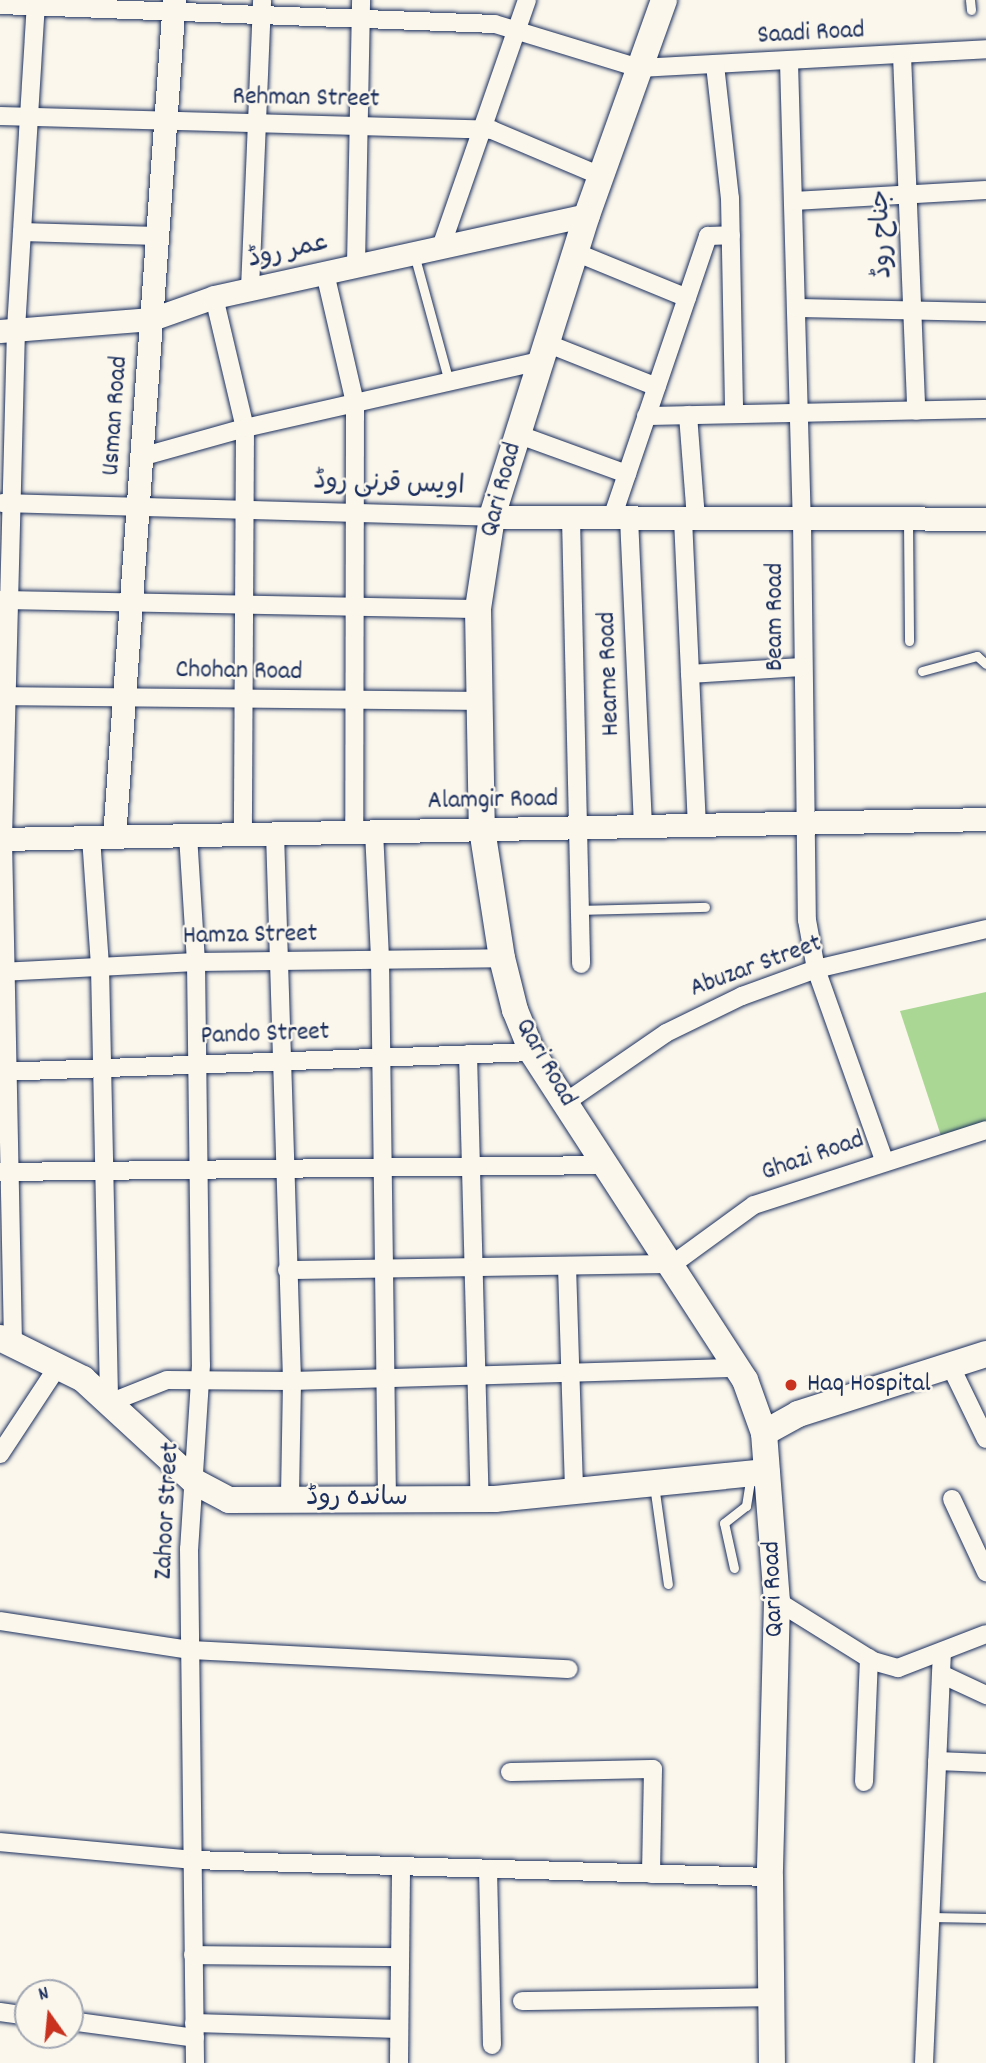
<!DOCTYPE html>
<html>
<head>
<meta charset="utf-8">
<style>
	body { margin:0 }
	#map { position:relative; width:986px; height:2063px; overflow:hidden; background:#fbf7ec; font-family:Dekko,"Playpen Sans Arabic",sans-serif }
	div>[style] { position:absolute }
	.green>* { inset:0; background:#abd795 }
	.roads { filter:drop-shadow(0 0 2px #1b2f5e) drop-shadow(0 0 2px #1b2f5e) }
	.service>* { height:9px; margin:-4.5px; padding:0 4.5px; transform-origin:4.5px; border-radius:4.5px; background:#fbf7ec }
	.minor>* { height:18px; margin:-9px; padding:0 9px; transform-origin:9px; border-radius:9px; background:#fbf7ec }
	.tertiary>* { height:23px; margin:-11.5px; padding:0 11.5px; transform-origin:11.5px; border-radius:11.5px; background:#fbf7ec }
	.secondary>* { height:26px; margin:-13px; padding:0 13px; transform-origin:13px; border-radius:13px; background:#fbf7ec }
	.dots>* { width:19px; height:19px; translate:-50% -50%; box-sizing:border-box; border:4px solid #fbf7ec; border-radius:50% }
	span { translate:-50% -50%; white-space:nowrap; text-align:center; line-height:1.15; -webkit-text-stroke:5px #fbf7ec; paint-order:stroke }
	.street-label { font-size:26px; color:#1b2f5e }
	.poi-label { font-size:26px; color:#1b2f5e }
	.left { translate:0 -50%; text-align:left }
	.north { position:absolute; left:14px; top:1979px; width:70px; height:70px; box-sizing:border-box; background:#fbf7ec; border:2px solid #a1a7b3; border-radius:50%; rotate:345deg; font-size:19px; font-weight:700; line-height:28px; text-align:center; color:#1b2f5e }
	.north::after { content:''; display:block; margin:auto; width:24px; height:32px; background:#c8321e; clip-path:polygon(50% 0,100% 100%,50% 72%,0 100%) }
</style>
</head>
<body>
<div id="map">
	<div class="green">
		<i style="clip-path:polygon(986px 992px,986px 1130px,943px 1142px,900px 1011px)"></i>
	</div>
	<div class="roads">
		<div class="service">
			<i style="left:970px;top:0;width:10px;rotate:84deg"></i>
			<i style="left:414px;top:254px;width:133px;rotate:74.7deg"></i>
			<i style="left:908px;top:521px;width:120px;rotate:89.5deg"></i>
			<i style="left:922px;top:671px;width:57px;rotate:-15.3deg"></i>
			<i style="left:977px;top:656px;width:12px;rotate:42deg"></i>
			<i style="left:581px;top:910px;width:124px;rotate:-1.4deg"></i>
			<i style="left:654px;top:1485px;width:100px;rotate:82deg"></i>
			<i style="left:734px;top:1568px;width:46px;rotate:-102.5deg"></i>
			<i style="left:724px;top:1523px;width:28px;rotate:-38deg"></i>
			<i style="left:746px;top:1506px;width:31px;rotate:-81deg"></i>
			<i style="left:930px;top:1917px;width:56px;rotate:1deg"></i>
		</div>
		<div class="minor">
			<i style="left:0;top:5px;width:495px;rotate:2.2deg"></i>
			<i style="left:495px;top:24px;width:151px;rotate:17deg"></i>
			<i style="left:639px;top:68px;width:348px;rotate:-3.1deg"></i>
			<i style="left:902px;top:55px;width:356px;rotate:87.7deg"></i>
			<i style="left:789px;top:62px;width:458px;rotate:88.4deg"></i>
			<i style="left:802px;top:520px;width:400px;rotate:89.3deg"></i>
			<i style="left:807px;top:920px;width:50px;rotate:79.6deg"></i>
			<i style="left:816px;top:969px;width:203px;rotate:70.4deg"></i>
			<i style="left:715px;top:65px;width:134px;rotate:83.6deg"></i>
			<i style="left:730px;top:198px;width:215px;rotate:88.9deg"></i>
			<i style="left:0;top:116px;width:492px;rotate:1.6deg"></i>
			<i style="left:492px;top:130px;width:118px;rotate:22.9deg"></i>
			<i style="left:794px;top:201px;width:192px;rotate:-3.3deg"></i>
			<i style="left:22px;top:232px;width:135px;rotate:1.7deg"></i>
			<i style="left:441px;top:247px;width:262px;rotate:-70.8deg"></i>
			<i style="left:575px;top:252px;width:121px;rotate:22.3deg"></i>
			<i style="left:356px;top:265px;width:265px;rotate:-88.9deg"></i>
			<i style="left:325px;top:273px;width:133px;rotate:77deg"></i>
			<i style="left:355px;top:403px;width:429px;rotate:90.1deg"></i>
			<i style="left:250px;top:289px;width:289px;rotate:-87.6deg"></i>
			<i style="left:214px;top:297px;width:135px;rotate:76.7deg"></i>
			<i style="left:245px;top:428px;width:406px;rotate:90.3deg"></i>
			<i style="left:797px;top:308px;width:189px;rotate:1.2deg"></i>
			<i style="left:546px;top:343px;width:119px;rotate:21.6deg"></i>
			<i style="left:688px;top:415px;width:104px;rotate:85.6deg"></i>
			<i style="left:646px;top:416px;width:340px;rotate:-1.2deg"></i>
			<i style="left:517px;top:434px;width:117px;rotate:20deg"></i>
			<i style="left:141px;top:457px;width:108px;rotate:-15.6deg"></i>
			<i style="left:245px;top:428px;width:303px;rotate:-12.8deg"></i>
			<i style="left:2px;top:503px;width:490px;rotate:1.6deg"></i>
			<i style="left:571px;top:518px;width:446px;rotate:88.7deg"></i>
			<i style="left:612px;top:518px;width:298px;rotate:-71.2deg"></i>
			<i style="left:708px;top:236px;width:23px;rotate:-2deg"></i>
			<i style="left:629px;top:518px;width:309px;rotate:87.4deg"></i>
			<i style="left:683px;top:519px;width:307px;rotate:87.4deg"></i>
			<i style="left:0;top:600px;width:478px;rotate:1.1deg"></i>
			<i style="left:690px;top:674px;width:111px;rotate:-3.6deg"></i>
			<i style="left:0;top:696px;width:477px;rotate:0.6deg"></i>
			<i style="left:374px;top:831px;width:128px;rotate:87.3deg"></i>
			<i style="left:380px;top:959px;width:540px;rotate:89.26deg"></i>
			<i style="left:275px;top:833px;width:548px;rotate:88.22deg"></i>
			<i style="left:292px;top:1381px;width:119px;rotate:91deg"></i>
			<i style="left:188px;top:835px;width:127px;rotate:86.4deg"></i>
			<i style="left:196px;top:962px;width:403px;rotate:89.3deg"></i>
			<i style="left:201px;top:1365px;width:184px;rotate:93.7deg"></i>
			<i style="left:189px;top:1549px;width:514px;rotate:89.33deg"></i>
			<i style="left:91px;top:837px;width:130px;rotate:86deg"></i>
			<i style="left:100px;top:967px;width:436px;rotate:88.8deg"></i>
			<i style="left:109px;top:1403px;width:62px;rotate:-21.6deg"></i>
			<i style="left:167px;top:1380px;width:125px;rotate:0.5deg"></i>
			<i style="left:292px;top:1381px;width:446px;rotate:-1.7deg"></i>
			<i style="left:0;top:972px;width:196px;rotate:-2.9deg"></i>
			<i style="left:196px;top:962px;width:306px;rotate:-0.7deg"></i>
			<i style="left:468px;top:1054px;width:445px;rotate:88.5deg"></i>
			<i style="left:0;top:1072px;width:532px;rotate:-2.15deg"></i>
			<i style="left:566px;top:1102px;width:121px;rotate:-34.6deg"></i>
			<i style="left:666px;top:1033px;width:85px;rotate:-26deg"></i>
			<i style="left:742px;top:996px;width:79px;rotate:-20deg"></i>
			<i style="left:816px;top:969px;width:175px;rotate:-13.2deg"></i>
			<i style="left:0;top:1172px;width:608px;rotate:-0.66deg"></i>
			<i style="left:567px;top:1266px;width:225px;rotate:88.2deg"></i>
			<i style="left:287px;top:1270px;width:386px;rotate:-0.9deg"></i>
			<i style="left:673px;top:1264px;width:100px;rotate:-36.1deg"></i>
			<i style="left:754px;top:1205px;width:244px;rotate:-17.9deg"></i>
			<i style="left:13px;top:1343px;width:504px;rotate:-91.14deg"></i>
			<i style="left:3px;top:839px;width:510px;rotate:-88.54deg"></i>
			<i style="left:16px;top:329px;width:330px;rotate:-86.5deg"></i>
			<i style="left:950px;top:1365px;width:82px;rotate:64.1deg"></i>
			<i style="left:0;top:1454px;width:105px;rotate:-56.6deg"></i>
			<i style="left:952px;top:1499px;width:81px;rotate:65deg"></i>
			<i style="left:777px;top:1601px;width:113px;rotate:32deg"></i>
			<i style="left:873px;top:1661px;width:26px;rotate:16deg"></i>
			<i style="left:898px;top:1668px;width:94px;rotate:-21.1deg"></i>
			<i style="left:0;top:1621px;width:192px;rotate:8.7deg"></i>
			<i style="left:190px;top:1650px;width:379px;rotate:2.9deg"></i>
			<i style="left:941px;top:1674px;width:50px;rotate:25deg"></i>
			<i style="left:937px;top:1761px;width:49px;rotate:2.3deg"></i>
			<i style="left:510px;top:1772px;width:143px;rotate:-1.2deg"></i>
			<i style="left:653px;top:1769px;width:105px;rotate:91.1deg"></i>
			<i style="left:864px;top:1782px;width:124px;rotate:-87.7deg"></i>
			<i style="left:0;top:1842px;width:194px;rotate:5.3deg"></i>
			<i style="left:193px;top:1860px;width:577px;rotate:1.69deg"></i>
			<i style="left:488px;top:1869px;width:176px;rotate:88.7deg"></i>
			<i style="left:193px;top:1955px;width:207px;rotate:0.6deg"></i>
			<i style="left:522px;top:2001px;width:249px;rotate:-0.9deg"></i>
			<i style="left:0;top:2012px;width:28px;rotate:8deg"></i>
			<i style="left:70px;top:2021px;width:126px;rotate:7.7deg"></i>
			<i style="left:194px;top:2023px;width:205px;rotate:1.7deg"></i>
			<i style="left:399px;top:2063px;width:197px;rotate:-89.4deg"></i>
			<i style="left:924px;top:2063px;width:410px;rotate:-87.5deg"></i>
		</div>
		<div class="tertiary">
			<i style="left:0;top:331px;width:152px;rotate:-4.5deg"></i>
			<i style="left:152px;top:319px;width:66px;rotate:-19.5deg"></i>
			<i style="left:214px;top:297px;width:382px;rotate:-12.4deg"></i>
			<i style="left:492px;top:517px;width:494px;rotate:0.2deg"></i>
			<i style="left:114px;top:837px;width:839px;rotate:-85.9deg"></i>
			<i style="left:0;top:839px;width:986px;rotate:-1.16deg"></i>
		</div>
		<div class="secondary">
			<i style="left:664px;top:0;width:228px;rotate:109.7deg"></i>
			<i style="left:587px;top:215px;width:317px;rotate:107.5deg"></i>
			<i style="left:492px;top:517px;width:93px;rotate:98.7deg"></i>
			<i style="left:478px;top:609px;width:220px;rotate:89deg"></i>
			<i style="left:482px;top:829px;width:131px;rotate:81.2deg"></i>
			<i style="left:502px;top:958px;width:54px;rotate:76deg"></i>
			<i style="left:515px;top:1010px;width:45px;rotate:68deg"></i>
			<i style="left:532px;top:1052px;width:391px;rotate:57deg"></i>
			<i style="left:745px;top:1380px;width:56px;rotate:70.3deg"></i>
			<i style="left:764px;top:1433px;width:169px;rotate:85.6deg"></i>
			<i style="left:777px;top:1601px;width:276px;rotate:91.5deg"></i>
			<i style="left:770px;top:1877px;width:186px;rotate:89.4deg"></i>
			<i style="left:0;top:1338px;width:93px;rotate:26.3deg"></i>
			<i style="left:83px;top:1379px;width:152px;rotate:42.6deg"></i>
			<i style="left:195px;top:1482px;width:38px;rotate:28deg"></i>
			<i style="left:229px;top:1500px;width:266px;rotate:-0.2deg"></i>
			<i style="left:495px;top:1499px;width:273px;rotate:-5.7deg"></i>
			<i style="left:764px;top:1433px;width:39px;rotate:-29deg"></i>
			<i style="left:798px;top:1414px;width:197px;rotate:-17.7deg"></i>
		</div>
	</div>
	<div class="dots">
		<i style="left:791px;top:1385px;background:#c8321e"></i>
	</div>
	<div class="street-label">
		<span style="left:811px;top:34px;rotate:-3deg">Saadi Road</span>
		<span style="left:306px;top:99px;rotate:1deg">Rehman Street</span>
		<span style="left:883px;top:234px;rotate:-92deg">جناح روڈ</span>
		<span style="left:288px;top:252px;rotate:-13deg">عمر روڈ</span>
		<span style="left:116px;top:416px;rotate:-86deg">Usman Road</span>
		<span style="left:389px;top:485px;rotate:2deg">اویس قرنی روڈ</span>
		<span style="left:502px;top:490px;rotate:-75deg">Qari Road</span>
		<span style="left:776px;top:617px;rotate:-90deg">Beam Road</span>
		<span style="left:239px;top:672px;rotate:1deg">Chohan Road</span>
		<span style="left:610px;top:674px;rotate:-92deg">Hearne Road</span>
		<span style="left:493px;top:801px;rotate:-1deg">Alamgir Road</span>
		<span style="left:250px;top:936px;rotate:-1deg">Hamza Street</span>
		<span style="left:756px;top:967px;rotate:-20deg">Abuzar Street</span>
		<span style="left:265px;top:1035px;rotate:-2deg">Pando Street</span>
		<span style="left:545px;top:1063px;rotate:60deg">Qari Road</span>
		<span style="left:813px;top:1157px;rotate:-19deg">Ghazi Road</span>
		<span style="left:357px;top:1499px">ساندہ روڈ</span>
		<span style="left:168px;top:1511px;rotate:-87deg">Zahoor Street</span>
		<span style="left:774px;top:1589px;rotate:-92deg">Qari Road</span>
	</div>
	<div class="poi-label">
		<span class="left" style="left:807px;top:1385px">Haq Hospital</span>
	</div>
	<div class="north">N</div>
</div>
</body>
</html>
